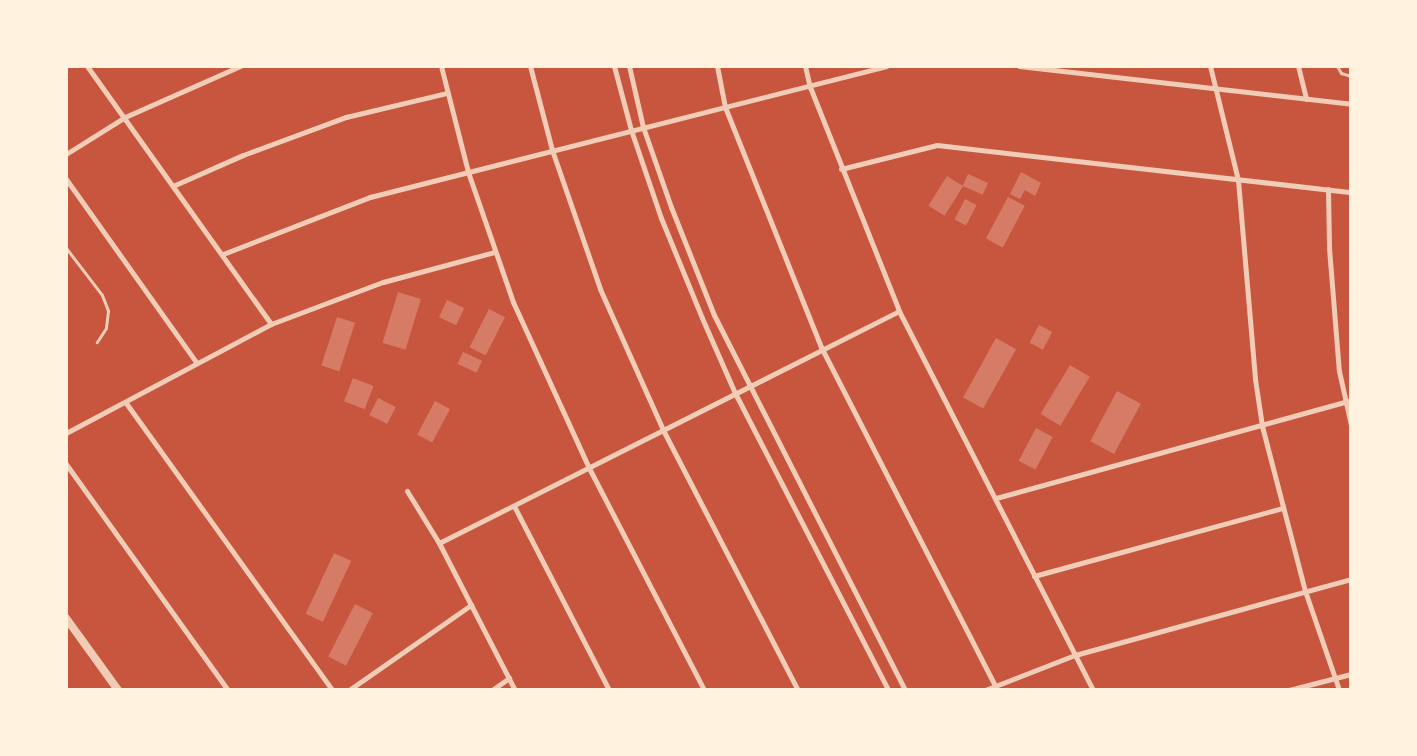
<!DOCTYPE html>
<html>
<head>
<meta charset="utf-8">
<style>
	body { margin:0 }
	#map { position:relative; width:1417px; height:756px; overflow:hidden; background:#c8553d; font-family:"PT Sans Narrow",sans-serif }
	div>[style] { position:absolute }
	.building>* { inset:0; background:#d67c66; transform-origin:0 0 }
	.service>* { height:3px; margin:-1.5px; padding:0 1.5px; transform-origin:1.5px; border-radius:1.5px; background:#f1ccb7 }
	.minor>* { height:5px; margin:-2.5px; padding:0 2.5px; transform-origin:2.5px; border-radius:2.5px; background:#f1ccb7 }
	.tertiary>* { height:8px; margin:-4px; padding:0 4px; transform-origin:4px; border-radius:4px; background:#f1ccb7 }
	span { translate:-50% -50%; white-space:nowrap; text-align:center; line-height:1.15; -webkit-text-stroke:5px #fff3e0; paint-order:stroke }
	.frame { position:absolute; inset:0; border:68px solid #fff3e0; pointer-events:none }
</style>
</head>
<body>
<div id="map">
	<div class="building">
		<i style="clip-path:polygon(1021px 172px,1041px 183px,1035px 196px,1025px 190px,1020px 199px,1010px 194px)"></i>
		<i style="left:968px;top:174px;width:22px;height:13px;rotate:24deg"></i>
		<i style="left:947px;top:176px;width:19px;height:35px;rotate:32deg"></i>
		<i style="left:1008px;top:197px;width:19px;height:47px;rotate:28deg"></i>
		<i style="left:965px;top:199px;width:13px;height:23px;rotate:27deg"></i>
		<i style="left:398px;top:292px;width:24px;height:53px;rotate:17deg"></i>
		<i style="left:447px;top:300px;width:19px;height:19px;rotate:25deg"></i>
		<i style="left:489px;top:309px;width:18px;height:43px;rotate:27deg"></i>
		<i style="left:337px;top:317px;width:19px;height:51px;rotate:18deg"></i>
		<i style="left:1039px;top:325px;width:15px;height:20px;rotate:28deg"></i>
		<i style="left:996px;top:338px;width:23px;height:68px;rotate:29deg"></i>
		<i style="left:463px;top:352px;width:21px;height:13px;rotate:25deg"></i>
		<i style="left:1070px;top:365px;width:23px;height:57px;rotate:31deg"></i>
		<i style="left:353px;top:378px;width:22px;height:25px;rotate:21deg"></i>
		<i style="left:1117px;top:391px;width:27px;height:57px;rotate:28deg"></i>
		<i style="left:378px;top:398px;width:20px;height:19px;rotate:27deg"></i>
		<i style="left:435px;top:401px;width:17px;height:38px;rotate:28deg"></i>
		<i style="left:1036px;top:428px;width:19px;height:37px;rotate:28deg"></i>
		<i style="left:334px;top:553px;width:19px;height:67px;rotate:25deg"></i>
		<i style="left:355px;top:604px;width:20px;height:59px;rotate:27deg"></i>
	</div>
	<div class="service">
		<i style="left:1337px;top:66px;width:8px;rotate:60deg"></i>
		<i style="left:1341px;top:73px;width:10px;rotate:17deg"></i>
		<i style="left:66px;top:248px;width:59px;rotate:52.5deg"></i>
		<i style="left:102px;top:295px;width:17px;rotate:69deg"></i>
		<i style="left:108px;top:311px;width:17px;rotate:97deg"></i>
		<i style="left:106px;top:328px;width:17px;rotate:123deg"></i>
	</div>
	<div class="minor">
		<i style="left:87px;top:66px;width:317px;rotate:54.5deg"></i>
		<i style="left:441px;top:66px;width:109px;rotate:75.7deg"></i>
		<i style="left:468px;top:172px;width:138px;rotate:70.9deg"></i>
		<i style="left:513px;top:302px;width:183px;rotate:65.4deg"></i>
		<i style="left:589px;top:468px;width:250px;rotate:62.6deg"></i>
		<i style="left:530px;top:66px;width:87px;rotate:75.3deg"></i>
		<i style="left:552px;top:150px;width:147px;rotate:70.9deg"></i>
		<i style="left:600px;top:289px;width:154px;rotate:65.9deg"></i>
		<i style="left:663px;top:430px;width:293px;rotate:62.6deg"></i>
		<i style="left:614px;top:66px;width:66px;rotate:75.1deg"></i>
		<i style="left:631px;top:130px;width:93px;rotate:71.2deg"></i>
		<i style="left:661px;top:218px;width:108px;rotate:67.7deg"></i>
		<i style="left:702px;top:318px;width:82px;rotate:66.3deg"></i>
		<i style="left:735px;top:393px;width:334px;rotate:62.7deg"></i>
		<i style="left:629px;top:66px;width:63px;rotate:77.1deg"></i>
		<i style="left:643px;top:127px;width:85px;rotate:70.7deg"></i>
		<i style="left:671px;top:207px;width:116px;rotate:68.3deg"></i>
		<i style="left:714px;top:315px;width:421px;rotate:63deg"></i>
		<i style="left:717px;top:66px;width:42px;rotate:79deg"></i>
		<i style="left:725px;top:107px;width:258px;rotate:68.2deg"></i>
		<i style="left:821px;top:347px;width:381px;rotate:62.8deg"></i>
		<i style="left:805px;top:66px;width:22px;rotate:77deg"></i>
		<i style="left:810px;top:87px;width:241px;rotate:68.3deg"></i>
		<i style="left:899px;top:311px;width:426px;rotate:62.9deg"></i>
		<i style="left:1019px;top:66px;width:334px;rotate:6.5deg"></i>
		<i style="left:1210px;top:66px;width:117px;rotate:76.2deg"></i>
		<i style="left:1238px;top:180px;width:200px;rotate:85.1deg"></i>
		<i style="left:1255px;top:379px;width:48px;rotate:81.5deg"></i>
		<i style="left:1262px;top:426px;width:171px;rotate:75.4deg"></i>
		<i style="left:1305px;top:591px;width:105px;rotate:71deg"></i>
		<i style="left:1298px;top:66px;width:34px;rotate:76deg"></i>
		<i style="left:66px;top:154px;width:70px;rotate:-32.1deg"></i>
		<i style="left:125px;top:117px;width:126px;rotate:-23.9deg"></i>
		<i style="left:841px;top:169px;width:99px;rotate:-14deg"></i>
		<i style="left:937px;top:145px;width:417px;rotate:6.5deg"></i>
		<i style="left:66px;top:179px;width:224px;rotate:54.6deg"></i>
		<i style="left:175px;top:185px;width:74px;rotate:-23.8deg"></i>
		<i style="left:243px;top:155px;width:110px;rotate:-20.3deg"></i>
		<i style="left:346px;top:117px;width:104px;rotate:-13.4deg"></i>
		<i style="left:1328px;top:189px;width:59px;rotate:89deg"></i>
		<i style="left:1329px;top:248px;width:123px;rotate:85.4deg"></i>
		<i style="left:1339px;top:371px;width:55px;rotate:77.5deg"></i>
		<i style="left:223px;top:254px;width:158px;rotate:-21.2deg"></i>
		<i style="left:370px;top:197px;width:533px;rotate:-14.22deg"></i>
		<i style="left:126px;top:403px;width:353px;rotate:54.3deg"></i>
		<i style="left:66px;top:433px;width:232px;rotate:-28deg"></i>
		<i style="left:271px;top:324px;width:120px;rotate:-20.6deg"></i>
		<i style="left:383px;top:282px;width:115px;rotate:-15.1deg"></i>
		<i style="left:66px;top:464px;width:278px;rotate:54.4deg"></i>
		<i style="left:407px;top:491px;width:61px;rotate:58.4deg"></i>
		<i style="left:439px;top:543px;width:165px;rotate:62.7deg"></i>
		<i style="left:996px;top:498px;width:368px;rotate:-15.4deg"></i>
		<i style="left:514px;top:506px;width:207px;rotate:62.7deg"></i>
		<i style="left:439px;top:543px;width:515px;rotate:-26.76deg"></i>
		<i style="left:1034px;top:576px;width:257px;rotate:-15.3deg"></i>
		<i style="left:349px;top:690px;width:149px;rotate:-34.9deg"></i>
		<i style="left:492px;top:690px;width:21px;rotate:-35deg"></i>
		<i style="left:985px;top:690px;width:97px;rotate:-21.3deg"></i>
		<i style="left:1075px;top:655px;width:286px;rotate:-15.4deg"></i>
		<i style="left:1289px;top:690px;width:64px;rotate:-14.5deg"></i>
	</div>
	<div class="tertiary">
		<i style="left:66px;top:618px;width:89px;rotate:54.2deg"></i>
	</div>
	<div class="frame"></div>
</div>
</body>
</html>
